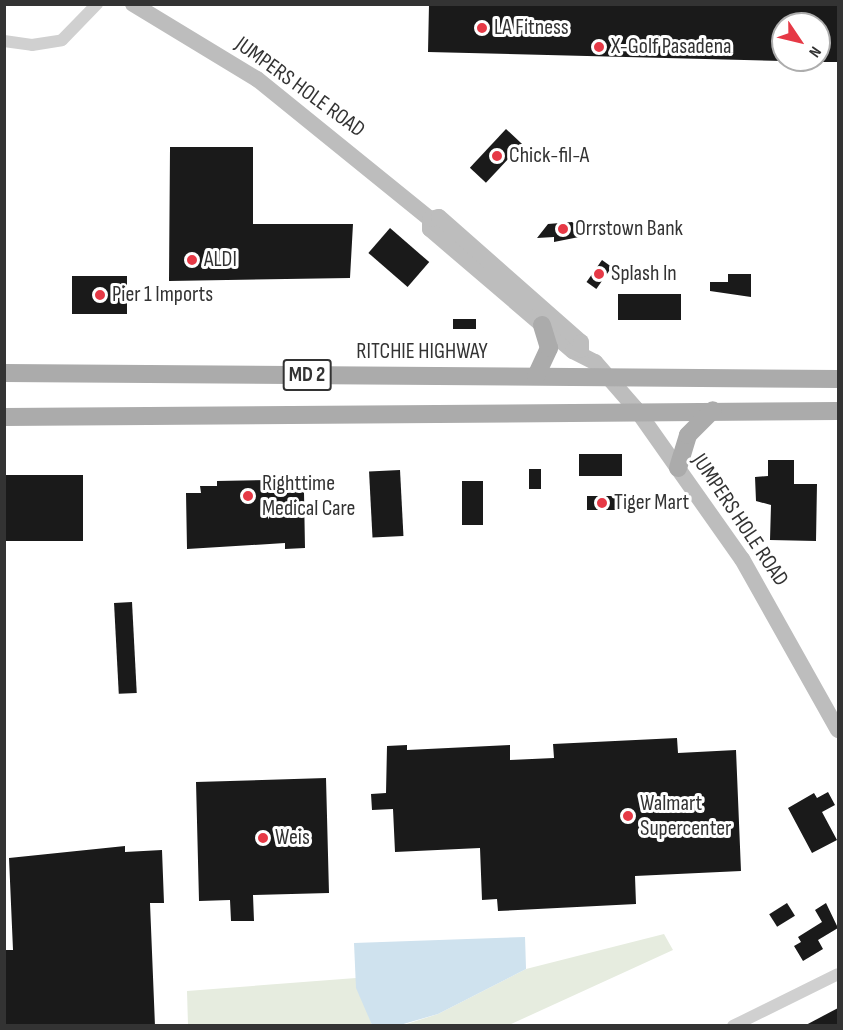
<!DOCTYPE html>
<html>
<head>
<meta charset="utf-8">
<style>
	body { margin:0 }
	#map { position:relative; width:843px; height:1030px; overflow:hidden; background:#fff; font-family:"Sofia Sans Condensed",sans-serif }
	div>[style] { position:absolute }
	.green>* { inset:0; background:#e6ecdf }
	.water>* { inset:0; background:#cfe2ee }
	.building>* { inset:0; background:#1a1a1a; transform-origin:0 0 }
	.minor>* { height:12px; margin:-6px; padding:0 6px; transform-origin:6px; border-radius:6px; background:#d0d0d0 }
	.secondary>* { height:16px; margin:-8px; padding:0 8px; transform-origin:8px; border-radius:8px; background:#bdbdbd }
	.primary>* { height:18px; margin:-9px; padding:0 9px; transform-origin:9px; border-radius:9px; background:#ababab }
	.dots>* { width:16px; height:16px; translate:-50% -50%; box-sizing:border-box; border:3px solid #fff; border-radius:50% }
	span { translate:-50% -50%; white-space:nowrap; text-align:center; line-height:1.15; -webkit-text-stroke:6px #fff; paint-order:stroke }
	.shield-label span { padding:2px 4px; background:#fff; border:2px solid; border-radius:4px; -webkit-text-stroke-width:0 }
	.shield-label { font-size:21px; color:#333; font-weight:700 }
	.poi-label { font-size:22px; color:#333 }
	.left { translate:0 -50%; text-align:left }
	.street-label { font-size:22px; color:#333 }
	.frame { position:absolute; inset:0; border:6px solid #333; pointer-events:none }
	.north { position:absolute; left:771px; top:12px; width:60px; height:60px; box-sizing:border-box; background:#fff; border:2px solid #adadad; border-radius:50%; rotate:125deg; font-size:16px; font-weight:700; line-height:24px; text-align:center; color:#333 }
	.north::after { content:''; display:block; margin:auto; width:21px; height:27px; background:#e63946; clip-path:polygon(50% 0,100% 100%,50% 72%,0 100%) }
</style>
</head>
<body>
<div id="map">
	<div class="green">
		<i style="clip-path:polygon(664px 934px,673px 950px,509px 1025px,400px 1026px,438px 1014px,526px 969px)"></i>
		<i style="clip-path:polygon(356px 978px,372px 1025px,188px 1025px,187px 991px)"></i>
	</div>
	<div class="water">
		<i style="clip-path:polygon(525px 937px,526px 969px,438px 1014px,400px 1025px,372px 1025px,356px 988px,354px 943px)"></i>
	</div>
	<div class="building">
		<i style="clip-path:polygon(429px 4px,838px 4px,838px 62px,819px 62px,819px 24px,783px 24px,783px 61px,428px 52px)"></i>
		<i style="left:506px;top:129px;width:22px;height:53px;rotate:43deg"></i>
		<i style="clip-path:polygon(170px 147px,253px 147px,253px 224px,353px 224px,350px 278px,169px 281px)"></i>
		<i style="clip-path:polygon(572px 222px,589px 235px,554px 242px,554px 237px,537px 238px,548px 224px)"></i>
		<i style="left:390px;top:228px;width:52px;height:33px;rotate:41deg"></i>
		<i style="left:602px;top:260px;width:12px;height:27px;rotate:35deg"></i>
		<i style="clip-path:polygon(728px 274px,751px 274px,751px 297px,710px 291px,710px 282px,728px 282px)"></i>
		<i style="left:127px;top:276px;width:38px;height:55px;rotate:90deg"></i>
		<i style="left:681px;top:294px;width:26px;height:63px;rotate:90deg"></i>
		<i style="left:453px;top:319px;width:23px;height:10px"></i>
		<i style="left:622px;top:454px;width:22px;height:43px;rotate:90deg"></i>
		<i style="clip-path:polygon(768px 460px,794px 460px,794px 484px,817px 484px,816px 541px,770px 540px,771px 505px,756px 501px,755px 477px,768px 476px)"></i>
		<i style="left:529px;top:469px;width:12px;height:20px"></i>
		<i style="left:400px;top:470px;width:66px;height:31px;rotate:87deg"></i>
		<i style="left:4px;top:475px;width:79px;height:66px"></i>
		<i style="clip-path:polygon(272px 480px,272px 486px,304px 492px,305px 548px,285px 549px,285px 543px,187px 549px,186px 493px,201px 493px,200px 486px,217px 486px,217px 481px)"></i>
		<i style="left:462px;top:481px;width:21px;height:44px"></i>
		<i style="left:587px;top:496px;width:30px;height:14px"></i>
		<i style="left:132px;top:602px;width:91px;height:18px;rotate:87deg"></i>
		<i style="clip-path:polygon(677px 738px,678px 753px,736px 750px,741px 871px,635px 876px,636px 904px,498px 911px,497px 899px,482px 900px,480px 848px,395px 852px,393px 809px,372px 810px,371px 794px,386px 793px,387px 746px,407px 745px,407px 750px,510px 745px,510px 760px,554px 758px,553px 744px)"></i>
		<i style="clip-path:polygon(326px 778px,329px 893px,253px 895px,254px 921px,231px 921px,230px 900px,199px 901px,196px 782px)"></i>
		<i style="clip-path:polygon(828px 792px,835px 805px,822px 812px,837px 840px,812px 853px,788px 808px,814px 793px,817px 798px)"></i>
		<i style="clip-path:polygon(125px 846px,125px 852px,162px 850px,164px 903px,150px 903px,155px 1026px,4px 1026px,4px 950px,13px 950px,9px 858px)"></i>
		<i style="left:787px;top:903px;width:15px;height:21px;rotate:58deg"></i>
		<i style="clip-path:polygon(826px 903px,838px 928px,818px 940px,823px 949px,803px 961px,794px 946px,801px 942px,798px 937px,822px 922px,815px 910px)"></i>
		<i style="clip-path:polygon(838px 1008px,838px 1026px,804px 1026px)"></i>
	</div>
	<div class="minor">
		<i style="left:4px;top:41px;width:28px;rotate:8deg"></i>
		<i style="left:32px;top:45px;width:30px;rotate:-9deg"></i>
		<i style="left:62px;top:40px;width:50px;rotate:-45.8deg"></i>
		<i style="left:733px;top:1026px;width:117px;rotate:-26.3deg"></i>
	</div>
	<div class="secondary">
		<i style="left:133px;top:4px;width:145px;rotate:31.2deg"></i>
		<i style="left:257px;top:79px;width:223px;rotate:39deg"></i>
		<i style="left:430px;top:219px;width:10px;rotate:90deg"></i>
		<i style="left:430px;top:229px;width:188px;rotate:40.5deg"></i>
		<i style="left:573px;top:351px;width:25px;rotate:27deg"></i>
		<i style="left:595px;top:362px;width:62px;rotate:48.9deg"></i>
		<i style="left:636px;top:409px;width:184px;rotate:54.8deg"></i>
		<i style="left:742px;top:559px;width:196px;rotate:60.7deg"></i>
		<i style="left:430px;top:219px;width:9px;rotate:-13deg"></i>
		<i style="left:439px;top:217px;width:189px;rotate:41.4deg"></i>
		<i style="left:581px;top:342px;width:8px;rotate:90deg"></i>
	</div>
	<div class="primary">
		<i style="left:4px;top:373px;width:834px;rotate:0.41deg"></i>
		<i style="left:536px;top:376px;width:31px;rotate:-65deg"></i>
		<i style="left:549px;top:348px;width:24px;rotate:-107deg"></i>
		<i style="left:4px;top:417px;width:834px;rotate:-0.41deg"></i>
		<i style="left:678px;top:468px;width:34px;rotate:-73deg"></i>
		<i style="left:688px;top:435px;width:35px;rotate:-45deg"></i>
	</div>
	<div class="dots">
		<i style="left:482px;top:28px;background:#e63946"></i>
		<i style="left:599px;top:47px;background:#e63946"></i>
		<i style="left:497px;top:156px;background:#e63946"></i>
		<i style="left:563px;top:229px;background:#e63946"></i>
		<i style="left:192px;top:260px;background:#e63946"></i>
		<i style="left:599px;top:274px;background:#e63946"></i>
		<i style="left:100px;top:295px;background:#e63946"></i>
		<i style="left:248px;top:496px;background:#e63946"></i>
		<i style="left:602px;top:503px;background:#e63946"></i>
		<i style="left:628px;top:816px;background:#e63946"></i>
		<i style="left:263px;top:838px;background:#e63946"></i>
	</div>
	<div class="shield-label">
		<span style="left:307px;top:375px">MD 2</span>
	</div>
	<div class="poi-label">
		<span class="left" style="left:494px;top:28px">LA Fitness</span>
		<span class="left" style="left:611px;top:47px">X-Golf Pasadena</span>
		<span class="left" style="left:509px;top:156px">Chick-fil-A</span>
		<span class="left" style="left:575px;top:229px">Orrstown Bank</span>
		<span class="left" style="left:204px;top:260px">ALDI</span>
		<span class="left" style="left:611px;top:274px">Splash In</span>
		<span class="left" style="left:112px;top:295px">Pier 1 Imports</span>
		<span class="left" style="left:262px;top:496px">Righttime<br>Medical Care</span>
		<span class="left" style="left:614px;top:503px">Tiger Mart</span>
		<span class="left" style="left:640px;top:816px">Walmart<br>Supercenter</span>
		<span class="left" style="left:275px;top:838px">Weis</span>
	</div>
	<div class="street-label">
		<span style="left:300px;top:87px;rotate:36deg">JUMPERS HOLE ROAD</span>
		<span style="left:422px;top:352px">RITCHIE HIGHWAY</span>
		<span style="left:740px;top:520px;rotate:56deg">JUMPERS HOLE ROAD</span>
	</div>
	<div class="frame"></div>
	<div class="north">N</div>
</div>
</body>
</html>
